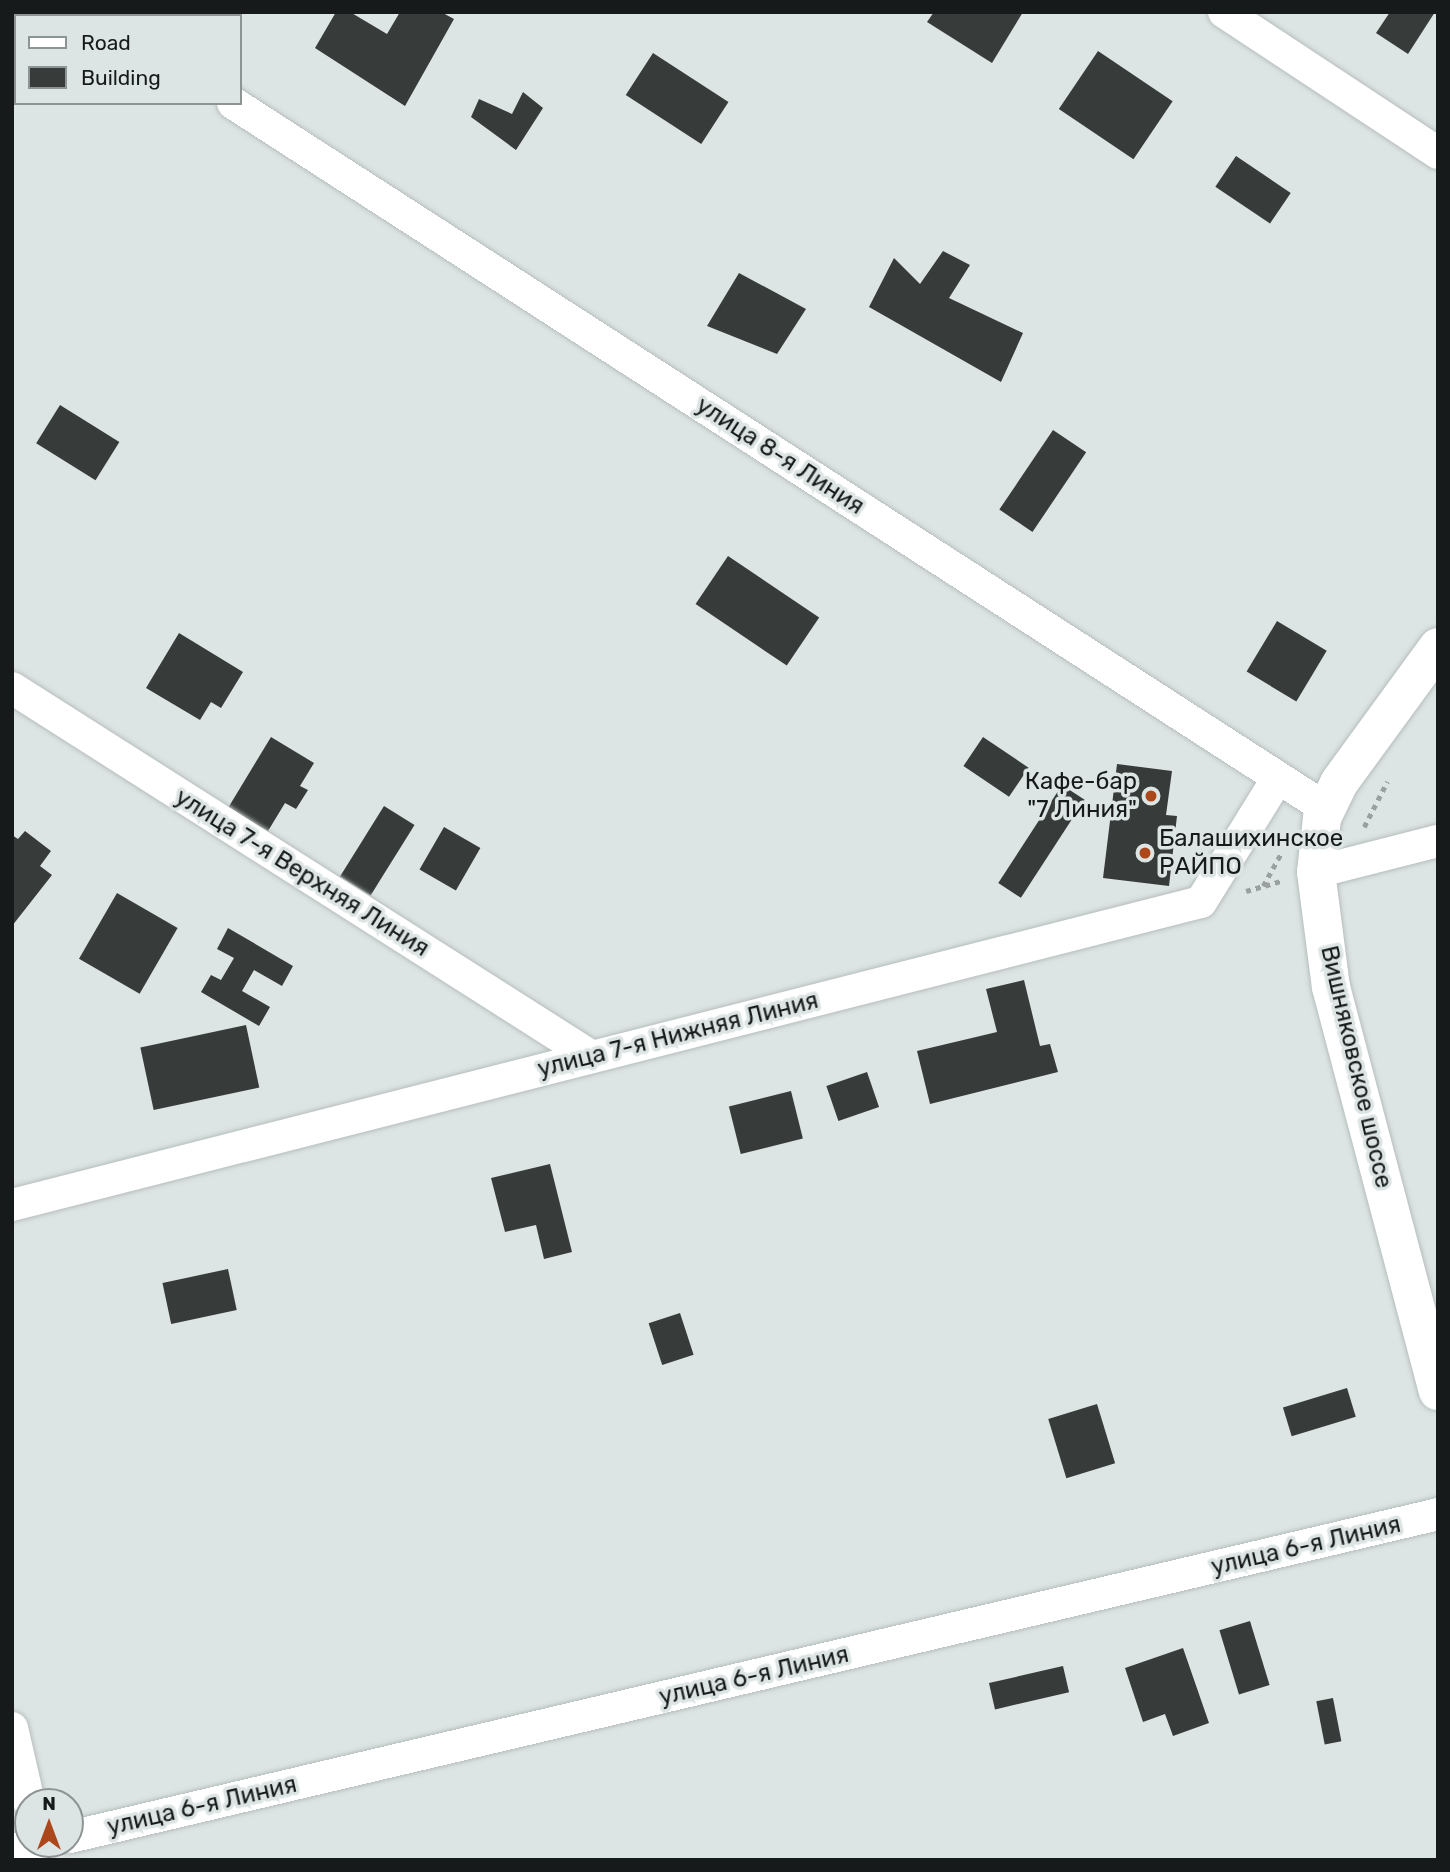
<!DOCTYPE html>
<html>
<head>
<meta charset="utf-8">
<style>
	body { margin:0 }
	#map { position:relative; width:1450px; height:1872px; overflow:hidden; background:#dde4e4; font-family:Rubik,sans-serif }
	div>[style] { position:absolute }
	.building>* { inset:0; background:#373c3a; transform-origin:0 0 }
	.path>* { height:4.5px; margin-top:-2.25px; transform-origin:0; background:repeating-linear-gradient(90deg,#9aa0a0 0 5px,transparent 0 10px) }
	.roads { filter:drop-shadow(0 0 2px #b6bdbd) drop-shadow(0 0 2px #b6bdbd) }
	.minor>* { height:32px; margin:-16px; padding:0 16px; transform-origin:16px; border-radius:16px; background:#fff }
	.tertiary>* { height:38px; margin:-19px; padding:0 19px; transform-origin:19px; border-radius:19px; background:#fff }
	.dots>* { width:19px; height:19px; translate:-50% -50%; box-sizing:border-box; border:4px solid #dde4e4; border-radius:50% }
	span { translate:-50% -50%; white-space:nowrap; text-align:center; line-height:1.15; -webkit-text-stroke:7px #dde4e4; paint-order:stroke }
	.street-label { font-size:24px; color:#171a1a }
	.poi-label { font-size:24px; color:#171a1a }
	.right { translate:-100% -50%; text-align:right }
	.left { translate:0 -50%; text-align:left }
	.frame { position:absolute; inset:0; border:14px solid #171a1a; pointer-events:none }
	.legend { position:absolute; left:14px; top:14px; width:228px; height:91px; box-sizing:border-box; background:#dde4e4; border:2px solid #8e9393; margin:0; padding:9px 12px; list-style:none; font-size:21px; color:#171a1a }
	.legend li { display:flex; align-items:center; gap:14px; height:35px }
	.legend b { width:35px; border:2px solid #8e9393 }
	.north { position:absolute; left:14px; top:1788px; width:70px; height:70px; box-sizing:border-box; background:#dde4e4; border:2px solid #8e9393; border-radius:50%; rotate:0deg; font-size:19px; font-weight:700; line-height:28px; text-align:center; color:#171a1a }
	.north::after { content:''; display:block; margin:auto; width:24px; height:32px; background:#ac461b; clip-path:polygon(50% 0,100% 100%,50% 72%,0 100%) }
</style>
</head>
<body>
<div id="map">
	<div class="building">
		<i style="clip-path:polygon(336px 12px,350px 12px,387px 34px,400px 12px,441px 12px,454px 19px,405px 106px,315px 48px)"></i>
		<i style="clip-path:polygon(934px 12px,1023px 12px,992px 63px,927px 22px)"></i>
		<i style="clip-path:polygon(1390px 12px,1435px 12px,1408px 54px,1376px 33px)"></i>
		<i style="left:1098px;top:51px;width:90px;height:70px;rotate:34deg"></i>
		<i style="left:653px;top:53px;width:90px;height:50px;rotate:33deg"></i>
		<i style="clip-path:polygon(523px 92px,543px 108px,516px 150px,471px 117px,479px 99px,512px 114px)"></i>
		<i style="left:1236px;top:156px;width:66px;height:37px;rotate:34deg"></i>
		<i style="clip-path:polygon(943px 251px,970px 265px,949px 298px,1023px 333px,1001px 382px,869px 307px,894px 258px,920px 284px)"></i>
		<i style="clip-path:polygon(739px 273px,806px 309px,777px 354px,707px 326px)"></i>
		<i style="left:60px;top:405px;width:70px;height:45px;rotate:32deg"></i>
		<i style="left:1053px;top:430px;width:40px;height:96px;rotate:34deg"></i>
		<i style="left:728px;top:556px;width:110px;height:58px;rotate:34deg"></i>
		<i style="left:1277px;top:621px;width:58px;height:59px;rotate:31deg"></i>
		<i style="clip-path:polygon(179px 633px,243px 672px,221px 708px,211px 702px,200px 720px,146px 688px)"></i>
		<i style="clip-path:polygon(271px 737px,314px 763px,300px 786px,308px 790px,296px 809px,285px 803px,268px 831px,228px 808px)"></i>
		<i style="left:983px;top:737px;width:55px;height:35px;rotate:34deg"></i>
		<i style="clip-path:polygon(1117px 764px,1172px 771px,1166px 815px,1177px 816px,1169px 886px,1103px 878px)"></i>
		<i style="left:1062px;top:785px;width:27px;height:117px;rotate:33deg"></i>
		<i style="left:384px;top:806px;width:36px;height:83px;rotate:32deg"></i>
		<i style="left:444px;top:827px;width:42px;height:49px;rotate:30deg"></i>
		<i style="clip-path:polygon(25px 831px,51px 851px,40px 866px,52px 875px,12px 926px,12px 835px,18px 839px)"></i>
		<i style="left:117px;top:893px;width:70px;height:76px;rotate:30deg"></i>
		<i style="clip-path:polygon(228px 928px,293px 966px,282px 986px,254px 970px,242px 991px,270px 1007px,259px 1026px,201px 992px,211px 975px,221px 980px,234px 958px,217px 949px)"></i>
		<i style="clip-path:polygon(1024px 980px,1040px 1046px,1050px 1044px,1058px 1072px,930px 1104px,917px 1051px,997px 1032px,986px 989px)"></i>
		<i style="left:246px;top:1025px;width:64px;height:108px;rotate:78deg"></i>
		<i style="left:867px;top:1072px;width:37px;height:43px;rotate:71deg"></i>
		<i style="left:791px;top:1091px;width:49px;height:64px;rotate:76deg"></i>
		<i style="clip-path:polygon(550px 1164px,572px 1252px,544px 1259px,536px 1225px,505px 1232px,491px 1178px)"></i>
		<i style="left:228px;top:1269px;width:42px;height:67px;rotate:78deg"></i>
		<i style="left:680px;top:1313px;width:44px;height:33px;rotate:72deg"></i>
		<i style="left:1347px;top:1388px;width:30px;height:67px;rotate:73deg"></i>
		<i style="left:1097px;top:1404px;width:62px;height:51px;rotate:73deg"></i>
		<i style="left:1250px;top:1621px;width:67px;height:32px;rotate:73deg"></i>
		<i style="clip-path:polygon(1183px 1648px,1209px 1723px,1173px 1736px,1165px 1714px,1143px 1722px,1125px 1668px)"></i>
		<i style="left:1063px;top:1666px;width:27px;height:76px;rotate:77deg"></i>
		<i style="left:1333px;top:1698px;width:44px;height:17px;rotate:79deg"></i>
	</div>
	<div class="path">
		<i style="left:1364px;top:827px;width:51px;rotate:-62.9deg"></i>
		<i style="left:1263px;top:886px;width:38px;rotate:-61deg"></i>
		<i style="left:1246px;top:891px;width:36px;rotate:-16deg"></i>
	</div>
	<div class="roads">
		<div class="minor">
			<i style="left:92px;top:12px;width:6px;rotate:39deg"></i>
			<i style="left:1224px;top:12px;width:256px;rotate:33.4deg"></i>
			<i style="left:233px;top:103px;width:1302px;rotate:32.84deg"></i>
			<i style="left:12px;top:688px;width:687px;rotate:32.46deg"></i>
			<i style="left:1316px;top:872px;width:126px;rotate:-14.3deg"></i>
			<i style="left:12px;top:1205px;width:1227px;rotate:-14.3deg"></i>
			<i style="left:1201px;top:902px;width:146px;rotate:-58.2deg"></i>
			<i style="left:12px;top:1728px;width:76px;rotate:77.1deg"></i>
			<i style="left:70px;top:1837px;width:1406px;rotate:-13.28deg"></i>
			<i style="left:12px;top:1850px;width:28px;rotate:-13deg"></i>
		</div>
		<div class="tertiary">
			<i style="left:1438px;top:647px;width:168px;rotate:126.1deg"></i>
			<i style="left:1339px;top:783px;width:39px;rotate:116deg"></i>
			<i style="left:1322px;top:818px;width:54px;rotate:96.3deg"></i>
			<i style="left:1316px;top:872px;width:116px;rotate:82.6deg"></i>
			<i style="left:1331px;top:987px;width:418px;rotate:75.2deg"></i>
		</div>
	</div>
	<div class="dots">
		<i style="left:1151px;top:796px;background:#ac461b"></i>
		<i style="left:1145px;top:853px;background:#ac461b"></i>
	</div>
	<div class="street-label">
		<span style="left:780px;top:456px;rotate:33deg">улица 8-я Линия</span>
		<span style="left:302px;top:873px;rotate:32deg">улица 7-я Верхняя Линия</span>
		<span style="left:678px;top:1035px;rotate:-14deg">улица 7-я Нижняя Линия</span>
		<span style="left:1356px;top:1067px;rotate:77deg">Вишняковское шоссе</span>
		<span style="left:1306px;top:1546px;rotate:-13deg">улица 6-я Линия</span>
		<span style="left:754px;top:1676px;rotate:-13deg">улица 6-я Линия</span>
		<span style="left:202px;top:1806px;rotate:-13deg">улица 6-я Линия</span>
	</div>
	<div class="poi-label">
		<span class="right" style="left:1137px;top:796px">Кафе-бар<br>"7 Линия"</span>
		<span class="left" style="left:1159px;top:853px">Балашихинское<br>РАЙПО</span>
	</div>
	<div class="frame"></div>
	<ul class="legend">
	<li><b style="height:9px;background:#fff"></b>Road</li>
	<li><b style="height:19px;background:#373c3a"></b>Building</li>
	</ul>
	<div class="north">N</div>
</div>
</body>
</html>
